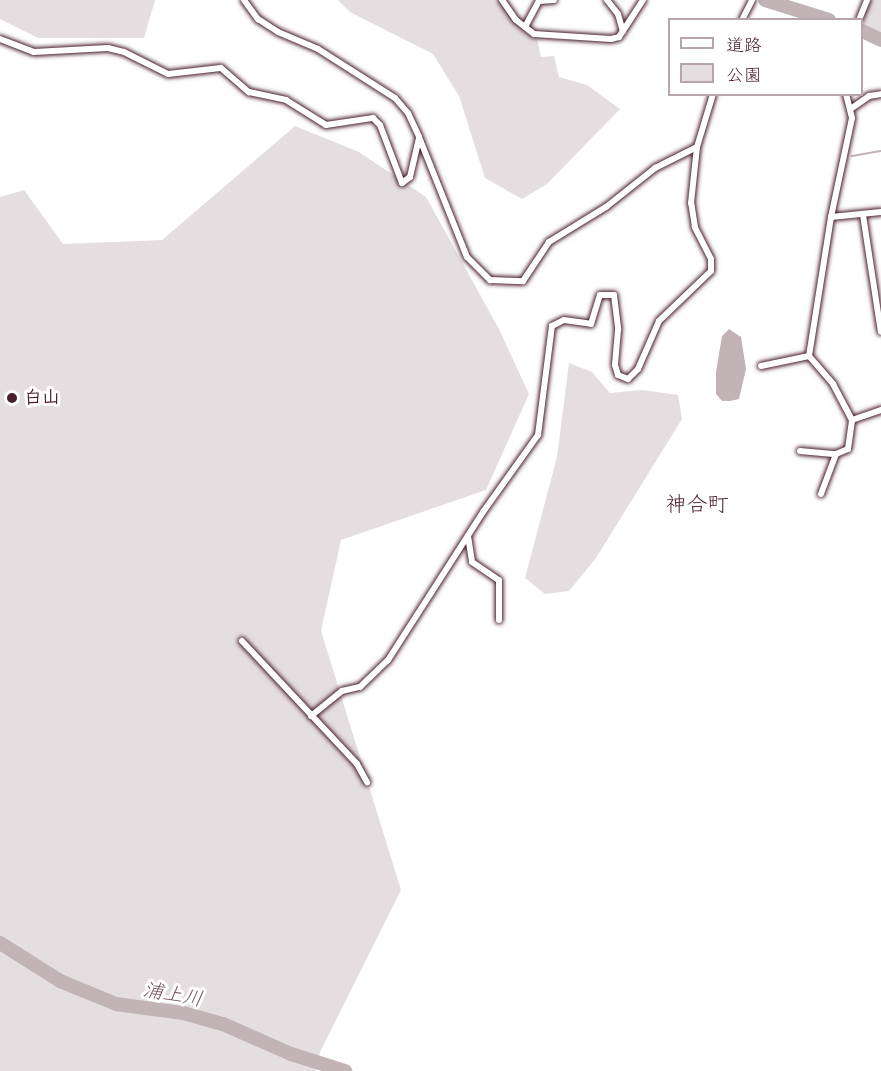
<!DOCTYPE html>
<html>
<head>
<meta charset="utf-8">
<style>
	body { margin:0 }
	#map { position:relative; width:881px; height:1071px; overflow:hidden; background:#fff; font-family:"Comic Neue","Klee One",sans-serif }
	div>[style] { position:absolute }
	.green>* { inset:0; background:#e5dee0 }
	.water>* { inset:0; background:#c1b3b6 }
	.stream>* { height:2px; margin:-1px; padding:0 1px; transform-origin:1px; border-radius:1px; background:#c1b3b6 }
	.river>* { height:14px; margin:-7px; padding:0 7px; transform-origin:7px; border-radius:7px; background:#c1b3b6 }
	.roads { filter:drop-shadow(0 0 2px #4a1f2b) drop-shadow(0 0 2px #4a1f2b) }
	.minor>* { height:6px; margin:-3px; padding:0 3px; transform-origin:3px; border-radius:3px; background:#fff }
	.dots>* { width:16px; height:16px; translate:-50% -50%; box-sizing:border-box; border:3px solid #fff; border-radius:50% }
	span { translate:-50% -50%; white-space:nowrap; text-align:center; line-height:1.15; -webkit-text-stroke:6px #fff; paint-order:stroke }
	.poi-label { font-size:18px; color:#4a1f2b; font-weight:700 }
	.left { translate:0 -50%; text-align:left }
	.water-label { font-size:20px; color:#74535c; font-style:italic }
	.quarter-label { font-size:21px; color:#4a1f2b }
	.legend { position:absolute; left:668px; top:18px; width:195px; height:78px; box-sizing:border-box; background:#fff; border:2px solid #b7a5aa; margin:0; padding:8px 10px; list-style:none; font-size:18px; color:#4a1f2b }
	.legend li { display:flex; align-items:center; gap:12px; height:30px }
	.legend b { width:30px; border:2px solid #b7a5aa }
</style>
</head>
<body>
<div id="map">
	<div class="green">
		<i style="clip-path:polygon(0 0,155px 0,144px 38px,38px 38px,0 19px)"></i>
		<i style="clip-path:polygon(338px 0,499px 0,526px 34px,537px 39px,541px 57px,554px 56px,559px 77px,587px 85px,620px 109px,547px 184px,522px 199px,485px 178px,459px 96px,433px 54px,350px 12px)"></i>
		<i style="clip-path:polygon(869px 0,881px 0,881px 38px,862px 29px)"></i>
		<i style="clip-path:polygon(295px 126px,359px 152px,426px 197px,499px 329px,529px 394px,486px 490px,341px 540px,321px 631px,401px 890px,320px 1052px,316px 1071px,0 1071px,0 197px,24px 190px,63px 244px,162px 240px)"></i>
		<i style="clip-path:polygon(569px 363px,592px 372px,610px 393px,642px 390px,678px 395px,682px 419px,596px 558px,569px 591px,545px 594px,525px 578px,557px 457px)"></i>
	</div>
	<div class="water">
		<i style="clip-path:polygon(729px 329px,741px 337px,746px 369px,739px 399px,730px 401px,722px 401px,716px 394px,716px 372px,722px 336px)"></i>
	</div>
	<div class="stream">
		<i style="left:852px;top:156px;width:29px;rotate:-10deg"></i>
	</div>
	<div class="river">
		<i style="left:765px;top:0;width:67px;rotate:17.4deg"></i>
		<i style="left:862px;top:31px;width:21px;rotate:25deg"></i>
		<i style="left:0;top:943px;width:71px;rotate:32.3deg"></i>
		<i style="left:60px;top:981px;width:61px;rotate:22.3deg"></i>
		<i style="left:116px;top:1004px;width:68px;rotate:7.7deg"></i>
		<i style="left:183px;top:1013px;width:41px;rotate:15.4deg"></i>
		<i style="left:223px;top:1024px;width:74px;rotate:23.8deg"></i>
		<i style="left:291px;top:1054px;width:57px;rotate:17.5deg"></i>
	</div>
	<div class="roads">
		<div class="minor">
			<i style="left:244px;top:0;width:24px;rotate:54deg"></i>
			<i style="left:258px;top:19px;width:24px;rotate:33deg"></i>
			<i style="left:278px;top:32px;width:43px;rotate:23deg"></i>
			<i style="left:318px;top:49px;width:91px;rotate:32.5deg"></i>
			<i style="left:395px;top:98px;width:20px;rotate:49deg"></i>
			<i style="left:408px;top:113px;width:26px;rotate:65deg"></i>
			<i style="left:419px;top:137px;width:129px;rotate:68.2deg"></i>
			<i style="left:467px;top:257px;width:33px;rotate:45deg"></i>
			<i style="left:490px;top:280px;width:33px;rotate:2deg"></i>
			<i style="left:523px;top:281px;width:47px;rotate:-56.3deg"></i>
			<i style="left:549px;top:242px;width:67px;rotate:-31.6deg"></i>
			<i style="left:606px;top:207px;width:63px;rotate:-38.5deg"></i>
			<i style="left:655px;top:168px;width:47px;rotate:-26.6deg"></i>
			<i style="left:502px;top:0;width:24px;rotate:55deg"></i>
			<i style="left:516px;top:20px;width:23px;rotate:38deg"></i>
			<i style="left:534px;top:34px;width:77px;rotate:3.7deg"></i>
			<i style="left:611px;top:39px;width:8px;rotate:-14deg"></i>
			<i style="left:619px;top:37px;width:44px;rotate:-57deg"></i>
			<i style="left:607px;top:0;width:18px;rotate:52deg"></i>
			<i style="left:618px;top:14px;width:18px;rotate:74deg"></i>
			<i style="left:742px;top:20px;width:22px;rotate:-63deg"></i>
			<i style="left:859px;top:20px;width:22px;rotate:-68deg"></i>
			<i style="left:525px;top:27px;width:30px;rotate:-62deg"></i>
			<i style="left:539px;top:1px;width:15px;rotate:-4deg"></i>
			<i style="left:0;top:39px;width:36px;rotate:21deg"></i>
			<i style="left:34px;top:52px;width:74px;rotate:-3.1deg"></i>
			<i style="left:108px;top:48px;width:16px;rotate:14deg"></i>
			<i style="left:124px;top:52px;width:49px;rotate:26.6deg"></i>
			<i style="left:168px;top:74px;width:53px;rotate:-6.5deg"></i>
			<i style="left:221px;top:68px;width:37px;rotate:41deg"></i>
			<i style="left:249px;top:92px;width:38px;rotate:12deg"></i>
			<i style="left:286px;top:100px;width:47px;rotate:32deg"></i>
			<i style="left:326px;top:125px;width:48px;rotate:-8.5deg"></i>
			<i style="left:373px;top:118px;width:10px;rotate:45deg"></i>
			<i style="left:380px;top:125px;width:62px;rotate:69.2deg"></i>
			<i style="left:402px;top:183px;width:10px;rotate:-37deg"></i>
			<i style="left:410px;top:177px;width:40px;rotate:-77deg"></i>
			<i style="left:852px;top:108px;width:21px;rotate:-35deg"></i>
			<i style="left:869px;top:96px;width:12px;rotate:-9deg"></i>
			<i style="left:863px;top:215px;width:118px;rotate:81.3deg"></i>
			<i style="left:831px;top:217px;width:50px;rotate:-5.7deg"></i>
			<i style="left:809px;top:356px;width:141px;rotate:-81deg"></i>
			<i style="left:831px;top:217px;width:101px;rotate:-78deg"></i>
			<i style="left:852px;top:118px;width:25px;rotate:-104deg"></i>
			<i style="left:809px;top:356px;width:37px;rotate:49deg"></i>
			<i style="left:833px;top:384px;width:41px;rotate:62.2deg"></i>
			<i style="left:852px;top:420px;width:31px;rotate:-19deg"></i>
			<i style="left:761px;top:366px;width:49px;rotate:-11.8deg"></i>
			<i style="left:800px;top:451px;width:36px;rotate:5deg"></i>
			<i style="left:821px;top:494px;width:43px;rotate:-69.4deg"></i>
			<i style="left:836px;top:454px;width:13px;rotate:-23deg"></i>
			<i style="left:848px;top:449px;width:29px;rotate:-82deg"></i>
			<i style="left:468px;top:536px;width:26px;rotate:81deg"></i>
			<i style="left:472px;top:562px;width:32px;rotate:34deg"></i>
			<i style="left:499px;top:580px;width:40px;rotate:90deg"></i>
			<i style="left:242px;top:641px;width:168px;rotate:46.9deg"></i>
			<i style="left:357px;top:764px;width:21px;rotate:61deg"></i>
			<i style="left:311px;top:716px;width:40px;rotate:-39deg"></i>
			<i style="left:342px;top:691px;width:18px;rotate:-13deg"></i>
			<i style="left:360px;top:687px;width:39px;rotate:-44deg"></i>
			<i style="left:388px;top:660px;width:176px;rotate:-57.3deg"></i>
			<i style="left:483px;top:512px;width:95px;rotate:-54.5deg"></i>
			<i style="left:538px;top:435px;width:110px;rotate:-82.7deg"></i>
			<i style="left:552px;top:326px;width:13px;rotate:-27deg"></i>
			<i style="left:564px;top:320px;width:27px;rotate:8deg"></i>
			<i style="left:591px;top:324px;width:30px;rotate:-73deg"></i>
			<i style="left:600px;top:295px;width:14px"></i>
			<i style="left:614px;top:295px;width:35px;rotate:83deg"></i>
			<i style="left:618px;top:330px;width:35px;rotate:95deg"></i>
			<i style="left:615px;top:365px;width:10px;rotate:73deg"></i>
			<i style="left:618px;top:375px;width:11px;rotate:22deg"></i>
			<i style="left:628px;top:379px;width:14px;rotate:-45deg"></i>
			<i style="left:638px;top:369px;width:52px;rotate:-66.4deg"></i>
			<i style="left:659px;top:321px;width:72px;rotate:-43.9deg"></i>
			<i style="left:711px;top:271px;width:12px;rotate:-90deg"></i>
			<i style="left:711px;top:259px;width:36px;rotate:-117deg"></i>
			<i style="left:695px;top:227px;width:24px;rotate:-99deg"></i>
			<i style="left:691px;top:203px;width:56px;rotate:-83.9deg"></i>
			<i style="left:697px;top:147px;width:55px;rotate:-73.2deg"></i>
		</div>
	</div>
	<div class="dots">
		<i style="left:12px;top:398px;background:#4a1f2b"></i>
	</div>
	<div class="poi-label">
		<span class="left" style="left:24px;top:398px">白山</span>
	</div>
	<div class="water-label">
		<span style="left:173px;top:994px;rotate:10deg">浦上川</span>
	</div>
	<div class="quarter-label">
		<span style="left:697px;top:504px">神合町</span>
	</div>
	<ul class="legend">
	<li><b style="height:8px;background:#fff"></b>道路</li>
	<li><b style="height:16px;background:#e5dee0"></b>公園</li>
	</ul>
</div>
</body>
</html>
